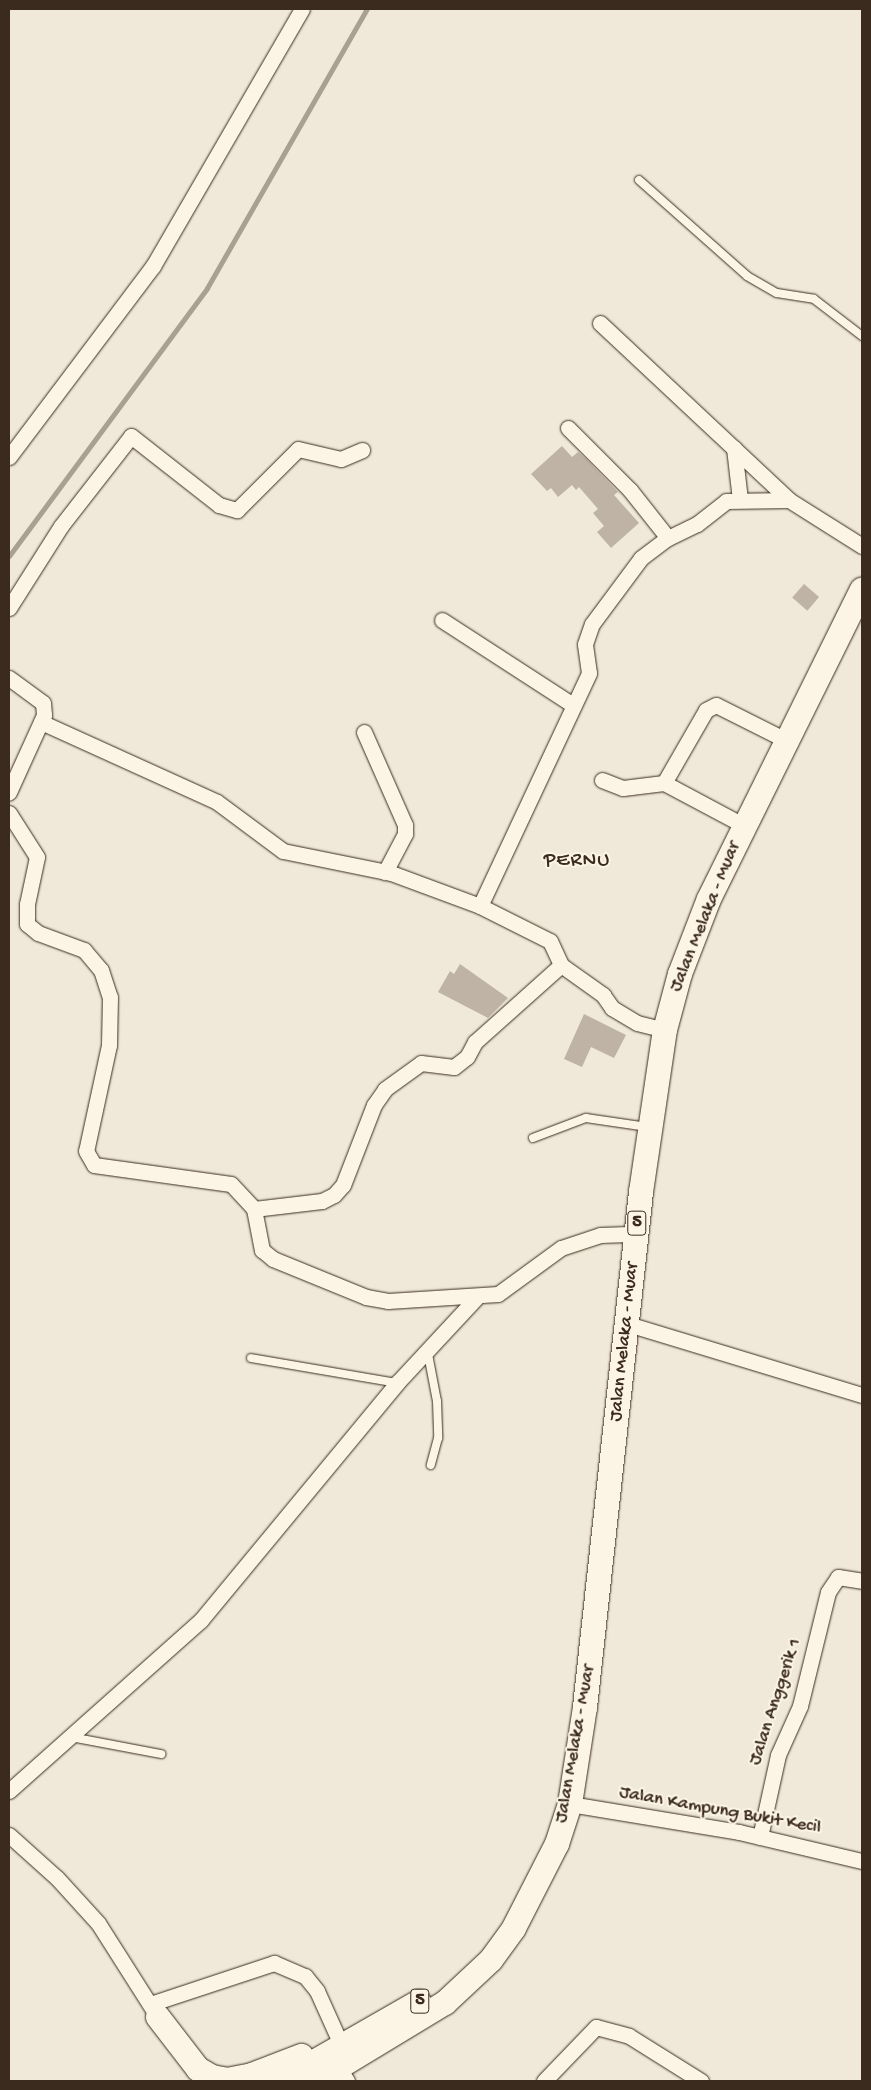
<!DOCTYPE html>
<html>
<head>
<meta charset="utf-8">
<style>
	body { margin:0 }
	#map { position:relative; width:871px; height:2090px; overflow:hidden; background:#f0e9d9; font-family:"Gochi Hand",sans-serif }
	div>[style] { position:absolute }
	.stream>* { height:5px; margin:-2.5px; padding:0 2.5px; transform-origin:2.5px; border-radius:2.5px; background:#aaa091 }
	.building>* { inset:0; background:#beb3a4; transform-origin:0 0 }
	.roads { filter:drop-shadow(0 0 1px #3b2a1e) drop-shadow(0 0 1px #3b2a1e) }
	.service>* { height:8px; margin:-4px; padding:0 4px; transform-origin:4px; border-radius:4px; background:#fcf5e5 }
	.minor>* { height:15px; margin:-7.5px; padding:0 7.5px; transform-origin:7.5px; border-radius:7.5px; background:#fcf5e5 }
	.primary>* { height:24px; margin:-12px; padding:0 12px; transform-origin:12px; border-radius:12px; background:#fcf5e5 }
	span { translate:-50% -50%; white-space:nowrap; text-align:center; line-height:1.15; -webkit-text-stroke:4px #fcf5e5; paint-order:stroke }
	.shield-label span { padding:1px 4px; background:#fcf5e5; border:1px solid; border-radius:4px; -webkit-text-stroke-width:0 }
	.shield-label { font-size:18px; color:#3b2a1e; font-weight:700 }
	.street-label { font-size:19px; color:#3b2a1e }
	.quarter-label { font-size:21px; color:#3b2a1e; letter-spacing:1px }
	.frame { position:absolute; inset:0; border:10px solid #3b2a1e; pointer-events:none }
</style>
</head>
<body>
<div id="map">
	<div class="stream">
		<i style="left:9px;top:556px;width:333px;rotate:-53.5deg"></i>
		<i style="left:207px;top:288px;width:322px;rotate:-60.2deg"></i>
	</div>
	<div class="building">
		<i style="clip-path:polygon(562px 446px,572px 457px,578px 452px,585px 458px,618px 492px,614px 495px,639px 523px,611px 548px,597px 532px,604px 526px,593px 513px,598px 509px,579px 487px,576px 490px,572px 485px,558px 497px,551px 488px,547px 491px,531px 474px)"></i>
		<i style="left:804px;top:584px;width:20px;height:18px;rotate:41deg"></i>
		<i style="clip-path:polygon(460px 964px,508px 998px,488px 1018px,438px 992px,450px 971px,454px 974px)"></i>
		<i style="clip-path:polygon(584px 1014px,626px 1035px,614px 1058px,591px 1047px,582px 1067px,564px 1059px)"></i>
	</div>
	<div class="roads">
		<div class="service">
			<i style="left:639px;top:180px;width:144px;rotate:41.6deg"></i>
			<i style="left:747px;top:276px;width:34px;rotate:30deg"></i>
			<i style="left:777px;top:293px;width:37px;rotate:9deg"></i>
			<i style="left:814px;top:299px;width:61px;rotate:37.6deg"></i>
			<i style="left:533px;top:1138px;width:57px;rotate:-20.7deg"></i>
			<i style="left:586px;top:1118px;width:62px;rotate:8.4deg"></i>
			<i style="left:428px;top:1354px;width:48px;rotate:79.2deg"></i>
			<i style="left:437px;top:1401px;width:37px;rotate:88deg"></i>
			<i style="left:438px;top:1438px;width:28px;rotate:105deg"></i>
			<i style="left:251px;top:1358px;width:148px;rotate:9.7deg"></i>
			<i style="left:71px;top:1737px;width:92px;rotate:10.7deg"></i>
		</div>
		<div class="minor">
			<i style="left:600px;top:323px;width:259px;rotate:43.1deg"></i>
			<i style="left:568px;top:428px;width:88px;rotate:45deg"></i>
			<i style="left:630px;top:490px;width:61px;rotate:51.6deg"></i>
			<i style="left:734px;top:448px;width:52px;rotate:83.4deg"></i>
			<i style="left:9px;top:457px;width:239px;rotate:-53deg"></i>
			<i style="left:153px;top:266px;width:297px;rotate:-59.9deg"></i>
			<i style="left:9px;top:608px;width:97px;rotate:-57.6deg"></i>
			<i style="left:61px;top:526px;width:114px;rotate:-52.1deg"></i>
			<i style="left:131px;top:436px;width:112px;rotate:38.1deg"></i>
			<i style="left:219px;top:505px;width:19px;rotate:16deg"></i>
			<i style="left:237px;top:510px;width:86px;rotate:-45deg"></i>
			<i style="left:298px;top:449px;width:44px;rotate:13.1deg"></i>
			<i style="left:341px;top:459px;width:23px;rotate:-23deg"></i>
			<i style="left:442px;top:620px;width:156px;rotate:33deg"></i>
			<i style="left:9px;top:678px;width:42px;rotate:36.3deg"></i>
			<i style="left:43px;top:703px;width:12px;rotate:85deg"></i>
			<i style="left:44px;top:715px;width:85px;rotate:114.4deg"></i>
			<i style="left:41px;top:722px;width:193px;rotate:24.4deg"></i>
			<i style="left:217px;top:802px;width:82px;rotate:36.6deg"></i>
			<i style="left:283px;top:851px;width:110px;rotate:11.5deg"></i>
			<i style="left:391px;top:873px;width:95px;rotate:20.3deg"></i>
			<i style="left:480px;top:906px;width:78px;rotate:26.6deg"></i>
			<i style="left:550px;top:941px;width:26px;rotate:65deg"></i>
			<i style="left:561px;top:965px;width:52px;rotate:35.5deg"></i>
			<i style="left:603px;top:995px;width:16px;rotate:55deg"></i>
			<i style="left:612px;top:1008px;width:29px;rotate:31deg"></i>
			<i style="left:637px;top:1023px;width:29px;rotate:14deg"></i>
			<i style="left:364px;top:732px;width:102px;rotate:66.2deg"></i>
			<i style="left:405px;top:825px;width:9px;rotate:90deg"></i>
			<i style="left:405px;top:834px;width:43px;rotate:117.8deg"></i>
			<i style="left:602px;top:780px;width:22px;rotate:21deg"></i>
			<i style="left:623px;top:788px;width:41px;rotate:-7deg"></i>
			<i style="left:9px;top:813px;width:52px;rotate:57.5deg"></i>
			<i style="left:37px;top:857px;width:48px;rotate:102deg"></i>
			<i style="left:27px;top:904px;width:20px;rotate:90deg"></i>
			<i style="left:27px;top:924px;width:14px;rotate:39deg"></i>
			<i style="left:38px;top:933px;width:49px;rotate:20.3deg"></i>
			<i style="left:84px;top:950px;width:26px;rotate:50deg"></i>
			<i style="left:101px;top:970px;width:28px;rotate:72deg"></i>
			<i style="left:110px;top:997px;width:48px;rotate:91.2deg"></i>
			<i style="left:109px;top:1045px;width:108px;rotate:102.2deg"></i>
			<i style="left:86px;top:1151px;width:16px;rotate:60deg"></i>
			<i style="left:94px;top:1165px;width:138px;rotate:7.9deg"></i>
			<i style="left:231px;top:1184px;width:34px;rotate:47deg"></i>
			<i style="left:254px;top:1209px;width:42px;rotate:79deg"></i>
			<i style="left:262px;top:1250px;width:14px;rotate:39deg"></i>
			<i style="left:273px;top:1259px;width:100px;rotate:22.2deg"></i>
			<i style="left:366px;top:1297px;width:22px;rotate:10deg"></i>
			<i style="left:388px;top:1301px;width:110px;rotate:-3.6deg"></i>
			<i style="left:498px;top:1294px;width:78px;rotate:-36.1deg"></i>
			<i style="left:561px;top:1248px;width:41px;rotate:-18.4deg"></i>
			<i style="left:600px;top:1235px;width:36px;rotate:-2deg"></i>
			<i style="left:743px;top:825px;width:89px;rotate:-152deg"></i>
			<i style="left:664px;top:783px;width:84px;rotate:-60.1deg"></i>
			<i style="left:706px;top:710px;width:11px;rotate:-27deg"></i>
			<i style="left:716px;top:705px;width:78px;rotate:26.6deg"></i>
			<i style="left:480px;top:906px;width:257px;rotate:-64.9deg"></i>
			<i style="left:589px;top:673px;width:29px;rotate:-98deg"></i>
			<i style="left:585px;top:644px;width:21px;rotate:-71deg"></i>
			<i style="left:592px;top:624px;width:82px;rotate:-53.4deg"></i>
			<i style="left:641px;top:558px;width:34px;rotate:-37deg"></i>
			<i style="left:668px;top:538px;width:32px;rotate:-26deg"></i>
			<i style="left:697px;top:524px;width:37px;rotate:-38deg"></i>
			<i style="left:726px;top:501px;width:63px;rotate:-0.9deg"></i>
			<i style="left:789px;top:500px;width:86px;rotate:32.2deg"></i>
			<i style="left:254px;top:1209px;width:68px;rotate:-6.7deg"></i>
			<i style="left:322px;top:1201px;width:13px;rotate:-27deg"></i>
			<i style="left:334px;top:1195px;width:13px;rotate:-48deg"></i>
			<i style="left:343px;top:1185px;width:86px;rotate:-68.8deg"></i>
			<i style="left:374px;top:1105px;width:19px;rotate:-55deg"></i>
			<i style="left:385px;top:1089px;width:44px;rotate:-35.8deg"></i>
			<i style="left:421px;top:1063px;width:33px;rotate:7deg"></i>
			<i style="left:454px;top:1067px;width:16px;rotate:-38deg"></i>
			<i style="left:467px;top:1057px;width:17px;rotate:-62deg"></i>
			<i style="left:475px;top:1042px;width:115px;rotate:-41.8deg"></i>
			<i style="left:628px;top:1324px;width:245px;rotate:16.9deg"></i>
			<i style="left:9px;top:1791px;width:257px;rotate:-41.7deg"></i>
			<i style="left:201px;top:1620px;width:308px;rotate:-50.4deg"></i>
			<i style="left:397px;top:1383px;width:117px;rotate:-47.1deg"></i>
			<i style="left:570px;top:1804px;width:171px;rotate:9.4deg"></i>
			<i style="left:739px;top:1832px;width:126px;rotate:13.3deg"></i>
			<i style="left:9px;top:1835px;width:64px;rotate:41.9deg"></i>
			<i style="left:57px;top:1878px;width:61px;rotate:47.7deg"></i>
			<i style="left:98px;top:1923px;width:120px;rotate:57.6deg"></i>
			<i style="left:760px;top:1837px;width:84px;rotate:-77.6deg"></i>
			<i style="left:778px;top:1755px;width:54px;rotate:-65.8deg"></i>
			<i style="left:800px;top:1706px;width:117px;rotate:-76.2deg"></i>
			<i style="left:828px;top:1592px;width:18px;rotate:-56deg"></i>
			<i style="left:838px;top:1577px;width:24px;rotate:9deg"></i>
			<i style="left:150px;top:2004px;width:131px;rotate:-18.3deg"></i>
			<i style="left:274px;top:1963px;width:34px;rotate:23deg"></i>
			<i style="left:305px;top:1976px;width:19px;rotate:51deg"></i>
			<i style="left:317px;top:1991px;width:54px;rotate:65.8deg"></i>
			<i style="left:334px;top:2060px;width:25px;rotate:58deg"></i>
			<i style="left:544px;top:2081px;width:75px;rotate:-46.1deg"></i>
			<i style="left:596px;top:2027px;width:34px;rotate:15deg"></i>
			<i style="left:629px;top:2036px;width:85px;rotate:32deg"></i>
		</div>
		<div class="primary">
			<i style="left:158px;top:2017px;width:66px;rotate:52.4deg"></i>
			<i style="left:198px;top:2069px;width:16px;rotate:30deg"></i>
			<i style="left:212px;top:2077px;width:15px;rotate:11deg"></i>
			<i style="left:227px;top:2080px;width:25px;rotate:-11deg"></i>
			<i style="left:252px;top:2075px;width:53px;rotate:-21.2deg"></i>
			<i style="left:281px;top:2081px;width:159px;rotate:-29.8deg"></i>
			<i style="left:316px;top:2081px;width:151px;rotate:-31.2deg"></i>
			<i style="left:445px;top:2003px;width:63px;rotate:-43.1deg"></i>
			<i style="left:491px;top:1960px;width:39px;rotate:-54deg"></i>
			<i style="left:514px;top:1928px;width:94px;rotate:-62.9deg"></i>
			<i style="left:557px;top:1844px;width:42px;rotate:-72deg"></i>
			<i style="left:570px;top:1804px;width:98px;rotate:-81.2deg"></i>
			<i style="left:585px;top:1707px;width:518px;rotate:-83.79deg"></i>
			<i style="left:641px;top:1192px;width:164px;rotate:-81.6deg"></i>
			<i style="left:665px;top:1030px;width:58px;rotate:-75deg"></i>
			<i style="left:680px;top:974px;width:80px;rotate:-68.9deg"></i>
			<i style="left:709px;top:899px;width:345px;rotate:-63.7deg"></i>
		</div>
	</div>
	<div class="shield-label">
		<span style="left:637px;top:1223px">5</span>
		<span style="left:420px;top:2001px">5</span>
	</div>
	<div class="street-label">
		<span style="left:706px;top:917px;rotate:-68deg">Jalan Melaka - Muar</span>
		<span style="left:625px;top:1342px;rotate:-84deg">Jalan Melaka - Muar</span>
		<span style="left:776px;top:1702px;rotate:-72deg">Jalan Anggerik 1</span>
		<span style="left:576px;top:1744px;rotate:-80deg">Jalan Melaka - Muar</span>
		<span style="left:720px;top:1811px;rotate:10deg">Jalan Kampung Bukit Kecil</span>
	</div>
	<div class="quarter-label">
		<span style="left:577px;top:862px">PERNU</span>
	</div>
	<div class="frame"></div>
</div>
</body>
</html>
